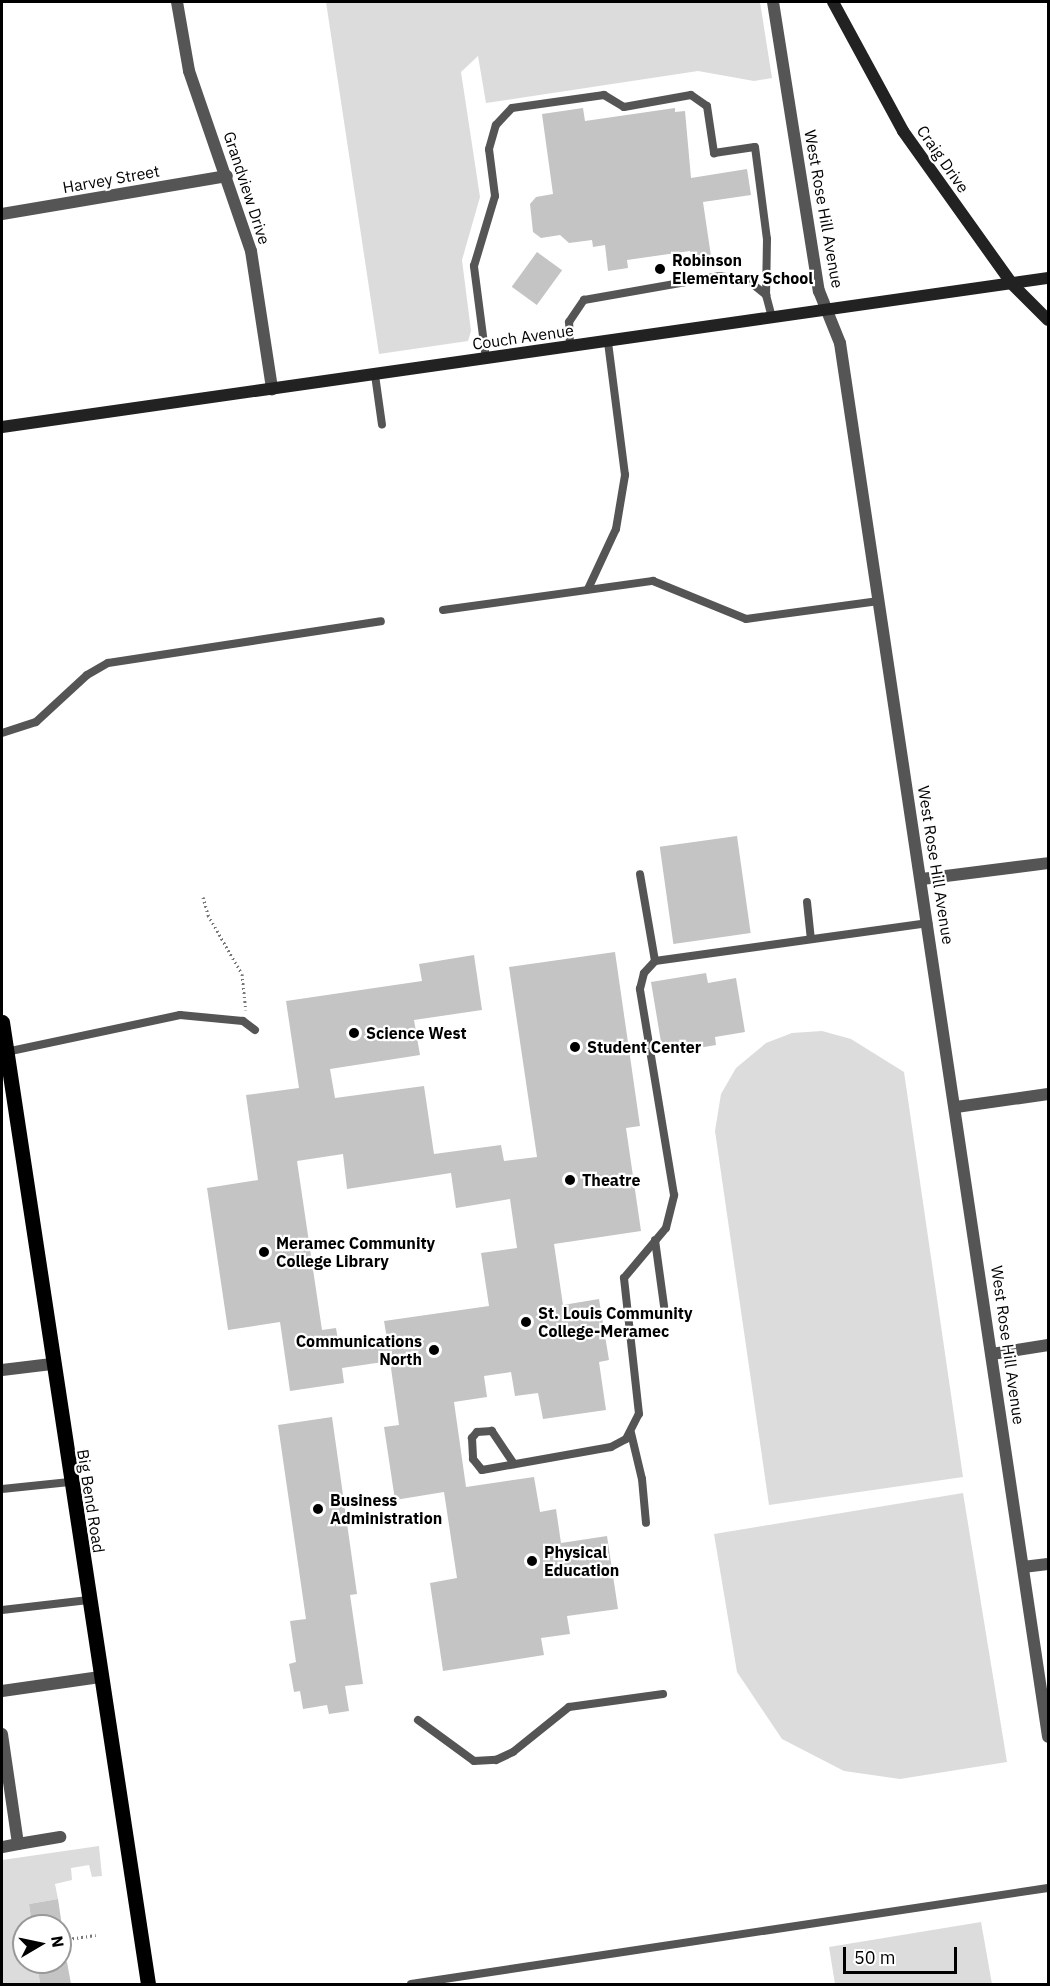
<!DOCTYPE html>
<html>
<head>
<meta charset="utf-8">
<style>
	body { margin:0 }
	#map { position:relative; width:1050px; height:1986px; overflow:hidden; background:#fff; font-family:"IBM Plex Sans",sans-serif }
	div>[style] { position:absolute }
	.green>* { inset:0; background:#dcdcdc }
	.building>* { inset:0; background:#c4c4c4; transform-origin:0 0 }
	.path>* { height:3px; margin-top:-1.5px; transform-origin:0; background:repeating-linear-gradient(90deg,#777 0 1.5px,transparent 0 4.5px) }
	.lane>* { height:8px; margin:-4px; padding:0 4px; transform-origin:4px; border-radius:4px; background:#555 }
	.street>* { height:12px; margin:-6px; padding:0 6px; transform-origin:6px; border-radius:6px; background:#555 }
	.secondary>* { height:12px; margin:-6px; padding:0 6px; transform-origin:6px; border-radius:6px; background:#222 }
	.primary>* { height:15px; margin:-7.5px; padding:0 7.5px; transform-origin:7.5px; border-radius:7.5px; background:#000 }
	.dots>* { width:16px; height:16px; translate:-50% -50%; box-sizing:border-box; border:3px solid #fff; border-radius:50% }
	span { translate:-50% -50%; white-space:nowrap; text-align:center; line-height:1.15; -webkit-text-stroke:4.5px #fff; paint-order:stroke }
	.street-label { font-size:16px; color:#000 }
	.poi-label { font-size:16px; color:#000; font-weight:700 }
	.left { translate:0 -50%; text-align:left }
	.right { translate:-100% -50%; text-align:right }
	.frame { position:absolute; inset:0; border:3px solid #000; pointer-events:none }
	.north { position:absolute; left:12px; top:1914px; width:60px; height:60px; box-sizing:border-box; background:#fff; border:2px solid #999; border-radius:50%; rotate:81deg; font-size:16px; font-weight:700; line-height:24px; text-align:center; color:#000 }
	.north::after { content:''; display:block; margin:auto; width:21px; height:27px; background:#000; clip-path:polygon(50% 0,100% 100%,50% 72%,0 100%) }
	.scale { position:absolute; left:843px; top:1947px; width:114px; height:27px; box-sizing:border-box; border:3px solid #000; border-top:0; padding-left:8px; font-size:18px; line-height:21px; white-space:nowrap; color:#000; -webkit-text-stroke:4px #fff; paint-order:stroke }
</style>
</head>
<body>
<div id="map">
	<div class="green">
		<i style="clip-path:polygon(326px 2px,760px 2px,772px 78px,754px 81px,698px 71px,486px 103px,478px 56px,461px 72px,480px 197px,462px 260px,471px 331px,468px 341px,379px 354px)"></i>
		<i style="clip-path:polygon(822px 1031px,851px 1039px,904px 1072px,963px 1477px,769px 1505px,715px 1131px,721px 1094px,736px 1068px,766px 1043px,792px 1033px)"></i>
		<i style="clip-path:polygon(963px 1493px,1007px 1762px,900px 1779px,844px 1771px,782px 1739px,737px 1672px,714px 1534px)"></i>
		<i style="clip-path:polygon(99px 1846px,102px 1876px,92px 1877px,89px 1865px,71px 1868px,72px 1880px,55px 1884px,58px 1899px,29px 1904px,32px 1926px,24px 1926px,24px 1962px,37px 1962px,40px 1984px,2px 1984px,2px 1860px)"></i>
		<i style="clip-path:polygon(981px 1922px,992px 1984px,835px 1984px,829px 1947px)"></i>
	</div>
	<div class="building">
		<i style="clip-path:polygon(583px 108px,585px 121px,675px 108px,675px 112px,685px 111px,691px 178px,747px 169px,751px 195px,703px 202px,711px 256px,691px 259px,690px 251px,627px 260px,628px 268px,608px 271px,605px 245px,593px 247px,592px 240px,569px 243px,560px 235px,541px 238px,533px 232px,530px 204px,536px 197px,553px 194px,542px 114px)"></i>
		<i style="left:537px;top:252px;width:31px;height:43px;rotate:36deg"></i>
		<i style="left:737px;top:836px;width:98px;height:78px;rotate:82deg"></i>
		<i style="clip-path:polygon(evenodd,615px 952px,640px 1126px,626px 1128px,641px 1231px,554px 1244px,563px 1305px,599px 1299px,609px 1360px,599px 1362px,606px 1410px,543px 1419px,538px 1393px,515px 1396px,511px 1372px,484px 1376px,487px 1397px,454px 1402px,466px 1487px,534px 1477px,540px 1512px,556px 1509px,561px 1543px,607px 1536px,618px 1609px,567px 1616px,570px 1634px,541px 1638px,544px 1655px,443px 1671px,430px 1583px,457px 1578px,444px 1492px,395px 1500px,384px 1427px,399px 1425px,390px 1361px,342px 1368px,344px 1383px,290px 1391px,280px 1322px,228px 1330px,207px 1188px,258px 1180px,246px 1095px,299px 1088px,286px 1001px,422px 981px,419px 964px,474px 955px,482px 1010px,414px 1020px,420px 1055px,330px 1069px,335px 1098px,424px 1086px,434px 1154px,501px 1145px,504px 1161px,537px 1157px,509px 967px,615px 952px,343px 1154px,347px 1189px,451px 1173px,456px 1208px,510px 1199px,517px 1248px,481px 1253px,489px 1306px,384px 1321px,387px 1339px,339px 1346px,336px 1328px,322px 1330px,297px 1161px,343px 1154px)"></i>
		<i style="clip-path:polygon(706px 973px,708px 983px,736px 978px,745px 1032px,715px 1037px,716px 1045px,663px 1054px,651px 982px)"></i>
		<i style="clip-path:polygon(332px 1417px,357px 1594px,350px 1595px,363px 1684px,345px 1686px,349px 1711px,329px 1714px,327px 1705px,303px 1709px,300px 1691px,294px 1692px,289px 1664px,296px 1662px,290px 1621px,306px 1619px,278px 1425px)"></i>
		<i style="clip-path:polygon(58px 1899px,62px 1926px,32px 1926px,29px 1904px)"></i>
		<i style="clip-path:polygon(37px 1962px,67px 1962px,71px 1984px,40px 1984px)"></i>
	</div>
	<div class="path">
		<i style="left:203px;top:897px;width:19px;rotate:74deg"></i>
		<i style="left:208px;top:915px;width:68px;rotate:60deg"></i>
		<i style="left:242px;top:974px;width:36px;rotate:84deg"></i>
		<i style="left:68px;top:1939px;width:28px;rotate:-8deg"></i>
	</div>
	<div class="lane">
		<i style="left:570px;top:347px;width:25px;rotate:-92deg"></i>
		<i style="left:569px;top:322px;width:27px;rotate:-56deg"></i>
		<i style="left:584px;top:300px;width:138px;rotate:-10deg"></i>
		<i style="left:720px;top:276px;width:31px;rotate:11deg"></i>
		<i style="left:750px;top:282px;width:21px;rotate:39deg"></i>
		<i style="left:766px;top:295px;width:24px;rotate:75deg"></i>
		<i style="left:486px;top:359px;width:94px;rotate:-97.4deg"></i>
		<i style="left:474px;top:266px;width:73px;rotate:-73.3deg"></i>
		<i style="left:495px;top:196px;width:47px;rotate:-97.3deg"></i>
		<i style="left:489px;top:149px;width:25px;rotate:-74deg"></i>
		<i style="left:496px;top:125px;width:23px;rotate:-47deg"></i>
		<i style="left:512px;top:108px;width:93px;rotate:-8deg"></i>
		<i style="left:604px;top:95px;width:23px;rotate:31deg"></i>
		<i style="left:624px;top:107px;width:68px;rotate:-10.2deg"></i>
		<i style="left:691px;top:95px;width:19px;rotate:35deg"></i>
		<i style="left:707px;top:106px;width:48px;rotate:81.5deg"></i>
		<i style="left:714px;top:153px;width:41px;rotate:-8.3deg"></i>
		<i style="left:755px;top:147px;width:93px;rotate:82.6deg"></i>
		<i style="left:767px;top:239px;width:56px;rotate:91deg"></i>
		<i style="left:375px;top:375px;width:50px;rotate:82deg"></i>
		<i style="left:588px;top:589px;width:66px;rotate:-65deg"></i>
		<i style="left:616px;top:529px;width:55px;rotate:-80.5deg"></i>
		<i style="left:625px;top:475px;width:134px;rotate:-97.3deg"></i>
		<i style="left:443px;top:610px;width:212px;rotate:-7.9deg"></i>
		<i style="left:653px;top:581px;width:100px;rotate:22.2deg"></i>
		<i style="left:746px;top:619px;width:134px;rotate:-7.7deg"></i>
		<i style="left:2px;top:733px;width:36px;rotate:-18deg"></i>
		<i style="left:36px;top:722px;width:69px;rotate:-42.7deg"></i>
		<i style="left:87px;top:675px;width:24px;rotate:-30deg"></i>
		<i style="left:108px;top:663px;width:276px;rotate:-8.7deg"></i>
		<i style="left:807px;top:902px;width:37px;rotate:84deg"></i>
		<i style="left:655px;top:961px;width:276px;rotate:-7.9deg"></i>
		<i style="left:6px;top:1052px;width:178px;rotate:-12deg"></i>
		<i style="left:180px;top:1015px;width:63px;rotate:5.4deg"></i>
		<i style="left:243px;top:1021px;width:15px;rotate:37deg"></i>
		<i style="left:655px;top:1240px;width:67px;rotate:82.2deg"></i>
		<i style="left:631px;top:1433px;width:47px;rotate:76.6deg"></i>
		<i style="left:642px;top:1479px;width:44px;rotate:84.8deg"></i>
		<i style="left:514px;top:1464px;width:40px;rotate:-124deg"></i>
		<i style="left:492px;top:1431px;width:15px;rotate:176deg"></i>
		<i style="left:477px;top:1432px;width:8px;rotate:130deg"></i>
		<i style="left:472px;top:1438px;width:21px;rotate:87deg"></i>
		<i style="left:473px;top:1459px;width:14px;rotate:51deg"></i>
		<i style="left:482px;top:1470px;width:131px;rotate:-10.1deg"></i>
		<i style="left:611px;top:1447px;width:17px;rotate:-28deg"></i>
		<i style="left:626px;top:1439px;width:28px;rotate:-63deg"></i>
		<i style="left:639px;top:1414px;width:137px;rotate:-96.3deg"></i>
		<i style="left:624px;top:1278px;width:65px;rotate:-50deg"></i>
		<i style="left:666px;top:1228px;width:34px;rotate:-76deg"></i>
		<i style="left:674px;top:1195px;width:209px;rotate:-99.4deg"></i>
		<i style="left:640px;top:989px;width:16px;rotate:-76deg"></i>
		<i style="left:644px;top:973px;width:16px;rotate:-47deg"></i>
		<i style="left:655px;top:961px;width:88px;rotate:-99.8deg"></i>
		<i style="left:2px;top:1489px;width:68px;rotate:-5.9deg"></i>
		<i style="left:2px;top:1610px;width:87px;rotate:-6.6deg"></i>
		<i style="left:418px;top:1720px;width:69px;rotate:36.2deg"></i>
		<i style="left:474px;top:1761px;width:22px;rotate:-3deg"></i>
		<i style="left:496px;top:1760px;width:19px;rotate:-25deg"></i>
		<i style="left:513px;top:1752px;width:72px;rotate:-38.8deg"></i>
		<i style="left:569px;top:1707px;width:95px;rotate:-7.9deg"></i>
		<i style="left:411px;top:1984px;width:644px;rotate:-8.57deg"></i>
	</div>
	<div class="street">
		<i style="left:177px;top:2px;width:70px;rotate:80.1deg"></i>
		<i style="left:189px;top:71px;width:190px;rotate:71deg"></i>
		<i style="left:251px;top:251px;width:140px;rotate:81.3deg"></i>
		<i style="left:773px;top:2px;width:293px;rotate:81deg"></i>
		<i style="left:819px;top:291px;width:56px;rotate:68deg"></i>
		<i style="left:840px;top:343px;width:1409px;rotate:81.51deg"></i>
		<i style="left:2px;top:214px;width:228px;rotate:-9.6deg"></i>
		<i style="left:922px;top:879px;width:127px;rotate:-7.2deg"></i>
		<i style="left:956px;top:1107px;width:93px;rotate:-8deg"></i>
		<i style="left:992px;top:1354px;width:57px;rotate:-9.1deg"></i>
		<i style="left:2px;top:1370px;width:50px;rotate:-6.8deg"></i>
		<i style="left:1023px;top:1567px;width:25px;rotate:-7deg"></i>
		<i style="left:2px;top:1691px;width:99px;rotate:-8.1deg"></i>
		<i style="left:2px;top:1734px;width:111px;rotate:81.7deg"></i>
		<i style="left:18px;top:1844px;width:16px;rotate:169deg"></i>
		<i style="left:18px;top:1844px;width:43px;rotate:-9.5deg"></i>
	</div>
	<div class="secondary">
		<i style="left:833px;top:2px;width:147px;rotate:61.5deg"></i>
		<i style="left:903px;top:131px;width:188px;rotate:54.5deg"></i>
		<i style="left:1012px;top:284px;width:51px;rotate:45deg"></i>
		<i style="left:2px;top:427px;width:1057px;rotate:-8.11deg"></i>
	</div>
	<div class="primary">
		<i style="left:2px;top:1022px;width:973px;rotate:81.37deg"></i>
	</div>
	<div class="dots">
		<i style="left:660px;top:269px;background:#000"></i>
		<i style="left:354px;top:1033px;background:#000"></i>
		<i style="left:575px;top:1047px;background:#000"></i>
		<i style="left:570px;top:1180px;background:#000"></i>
		<i style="left:264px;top:1252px;background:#000"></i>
		<i style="left:526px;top:1322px;background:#000"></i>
		<i style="left:434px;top:1350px;background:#000"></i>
		<i style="left:318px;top:1509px;background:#000"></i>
		<i style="left:532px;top:1561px;background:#000"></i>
	</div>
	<div class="street-label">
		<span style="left:943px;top:159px;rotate:55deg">Craig Drive</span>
		<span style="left:111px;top:179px;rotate:-10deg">Harvey Street</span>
		<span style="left:247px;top:188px;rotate:72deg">Grandview Drive</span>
		<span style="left:824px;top:209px;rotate:80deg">West Rose Hill Avenue</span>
		<span style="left:523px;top:337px;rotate:-8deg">Couch Avenue</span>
		<span style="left:936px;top:865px;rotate:81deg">West Rose Hill Avenue</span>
		<span style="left:1008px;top:1345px;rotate:82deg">West Rose Hill Avenue</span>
		<span style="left:91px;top:1501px;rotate:81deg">Big Bend Road</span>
	</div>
	<div class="poi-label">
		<span class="left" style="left:672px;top:269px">Robinson<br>Elementary School</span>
		<span class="left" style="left:366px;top:1033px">Science West</span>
		<span class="left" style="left:587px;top:1047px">Student Center</span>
		<span class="left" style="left:582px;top:1180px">Theatre</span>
		<span class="left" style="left:276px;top:1252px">Meramec Community<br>College Library</span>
		<span class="left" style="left:538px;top:1322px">St. Louis Community<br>College-Meramec</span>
		<span class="right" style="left:422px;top:1350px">Communications<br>North</span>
		<span class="left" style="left:330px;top:1509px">Business<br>Administration</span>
		<span class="left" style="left:544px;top:1561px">Physical<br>Education</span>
	</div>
	<div class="frame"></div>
	<div class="north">N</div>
	<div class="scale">50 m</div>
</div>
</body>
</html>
